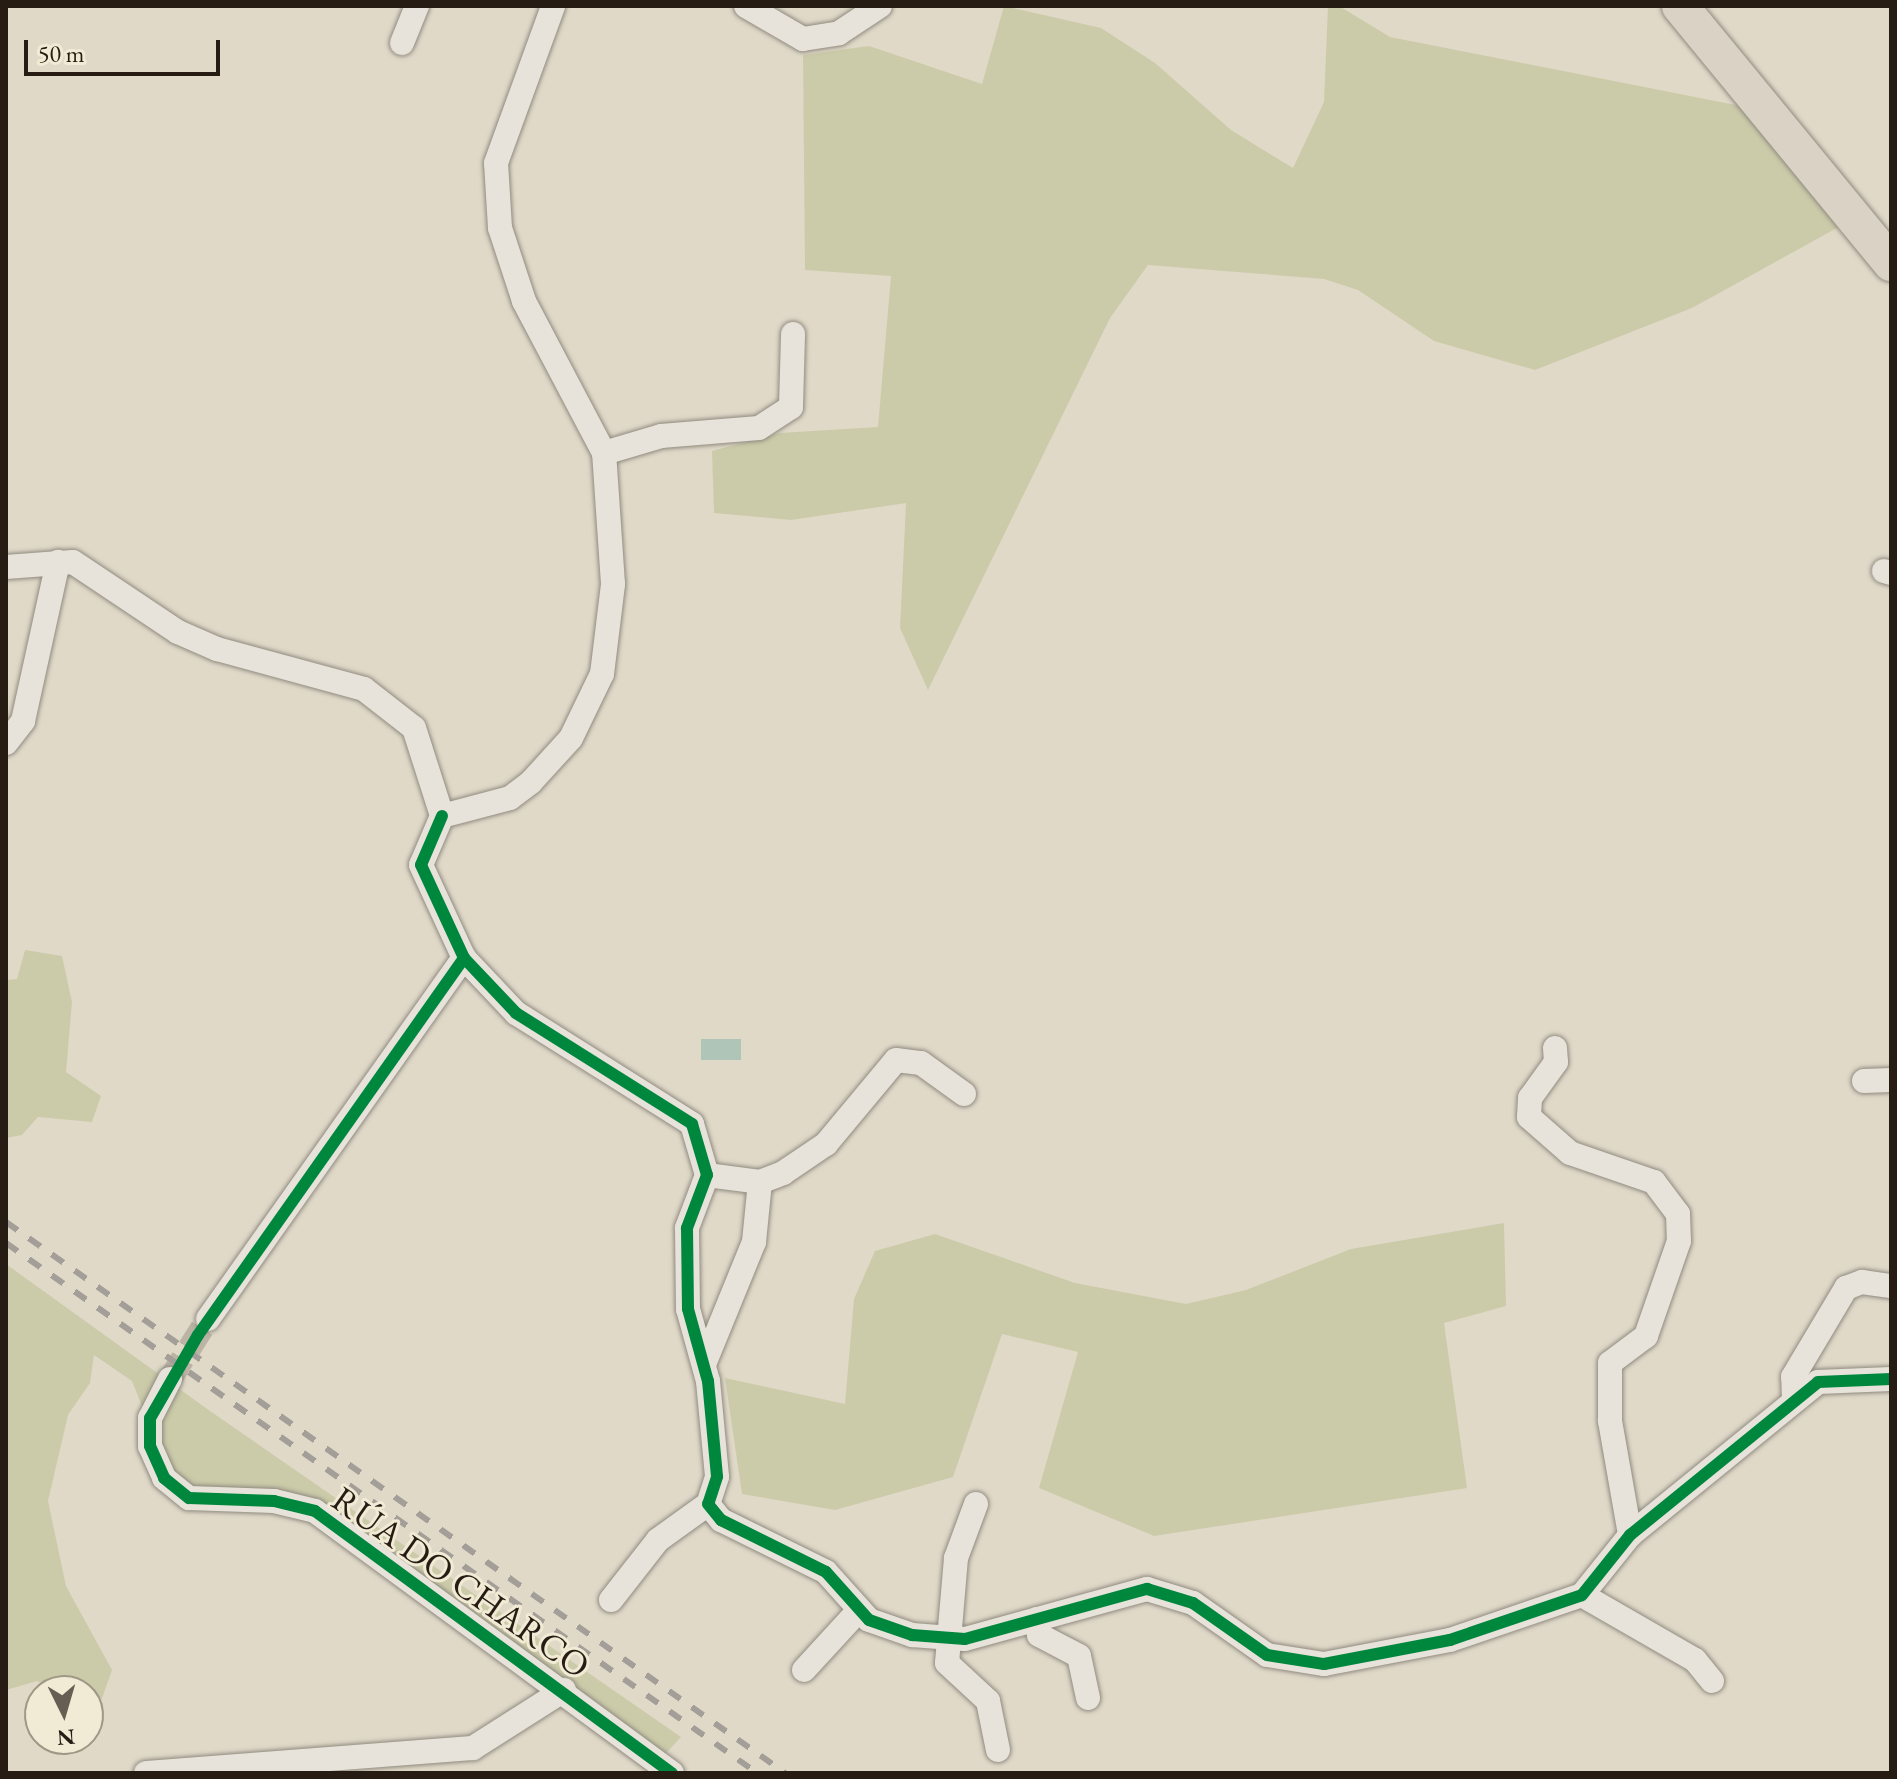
<!DOCTYPE html>
<html>
<head>
<meta charset="utf-8">
<style>
	body { margin:0 }
	#map { position:relative; width:1897px; height:1779px; overflow:hidden; background:#e0d9c8; font-family:"EB Garamond",serif }
	div>[style] { position:absolute }
	.green>* { inset:0; background:#cbcba9 }
	.water>* { inset:0; background:#aec5b8; transform-origin:0 0 }
	.minor-tunnel>* { height:24px; margin-top:-12px; transform-origin:0; background:repeating-linear-gradient(90deg,#bbb3a4 0 24px,transparent 0 36px) }
	.roads { filter:drop-shadow(0 0 2px #908b80) drop-shadow(0 0 2px #908b80) }
	.minor>* { height:24px; margin:-12px; padding:0 12px; transform-origin:12px; border-radius:12px; background:#e7e3da }
	.primary>* { height:36px; margin:-18px; padding:0 18px; transform-origin:18px; border-radius:18px; background:#dad3c5 }
	.rail>* { height:6px; margin-top:-3px; transform-origin:0; background:repeating-linear-gradient(90deg,#a39f98 0 14px,transparent 0 28px) }
	.cycleway>* { height:12px; margin:-6px; padding:0 6px; transform-origin:6px; border-radius:6px; background:#00873e }
	span { translate:-50% -50%; white-space:nowrap; text-align:center; line-height:1.15; -webkit-text-stroke:6px #f1ead4; paint-order:stroke }
	.street-label { font-size:36px; color:#261c14 }
	.frame { position:absolute; inset:0; border:8px solid #261c14; pointer-events:none }
	.north { position:absolute; left:24px; top:1675px; width:80px; height:80px; box-sizing:border-box; background:#f1ead4; border:2px solid #a09887; border-radius:50%; rotate:175deg; font-size:22px; font-weight:700; line-height:32px; text-align:center; color:#261c14 }
	.north::after { content:''; display:block; margin:auto; width:28px; height:36px; background:#675e53; clip-path:polygon(50% 0,100% 100%,50% 72%,0 100%) }
	.scale { position:absolute; left:24px; top:40px; width:196px; height:36px; box-sizing:border-box; border:4px solid #261c14; border-top:0; padding-left:10px; font-size:24px; line-height:28px; white-space:nowrap; color:#261c14; -webkit-text-stroke:6px #f1ead4; paint-order:stroke }
</style>
</head>
<body>
<div id="map">
	<div class="green">
		<i style="clip-path:polygon(1004px 6px,1101px 28px,1155px 63px,1231px 130px,1293px 168px,1324px 102px,1328px 6px,1339px 6px,1390px 37px,1766px 111px,1855px 218px,1692px 308px,1535px 370px,1434px 341px,1358px 290px,1324px 279px,1148px 265px,1110px 318px,928px 690px,900px 628px,906px 503px,791px 520px,714px 513px,712px 451px,780px 433px,878px 427px,891px 276px,805px 270px,803px 55px,869px 46px,982px 84px)"></i>
		<i style="clip-path:polygon(25px 950px,62px 956px,72px 1002px,66px 1072px,101px 1096px,92px 1122px,38px 1117px,22px 1135px,6px 1138px,6px 980px,17px 979px)"></i>
		<i style="clip-path:polygon(1504px 1223px,1506px 1306px,1444px 1323px,1467px 1488px,1154px 1536px,1039px 1488px,1078px 1352px,1002px 1334px,953px 1477px,835px 1510px,742px 1494px,725px 1378px,845px 1404px,854px 1299px,875px 1251px,935px 1234px,1075px 1283px,1186px 1304px,1246px 1290px,1351px 1249px)"></i>
		<i style="clip-path:polygon(6px 1264px,210px 1411px,681px 1737px,658px 1762px,315px 1511px,173px 1485px,132px 1381px,94px 1355px,90px 1383px,68px 1415px,48px 1501px,66px 1586px,112px 1670px,100px 1704px,88px 1701px,88px 1691px,56px 1691px,37px 1681px,6px 1690px)"></i>
	</div>
	<div class="water">
		<i style="left:701px;top:1039px;width:40px;height:21px"></i>
	</div>
	<div class="minor-tunnel">
		<i style="left:170px;top:1379px;width:71px;rotate:-57.7deg"></i>
	</div>
	<div class="roads">
		<div class="minor">
			<i style="left:746px;top:6px;width:66px;rotate:30.1deg"></i>
			<i style="left:803px;top:39px;width:36px;rotate:-9deg"></i>
			<i style="left:839px;top:33px;width:49px;rotate:-33.4deg"></i>
			<i style="left:402px;top:43px;width:40px;rotate:-68deg"></i>
			<i style="left:604px;top:453px;width:59px;rotate:-16.6deg"></i>
			<i style="left:661px;top:436px;width:98px;rotate:-4.7deg"></i>
			<i style="left:759px;top:428px;width:38px;rotate:-33deg"></i>
			<i style="left:791px;top:407px;width:73px;rotate:-88.4deg"></i>
			<i style="left:6px;top:567px;width:67px;rotate:-4.3deg"></i>
			<i style="left:73px;top:562px;width:126px;rotate:33.7deg"></i>
			<i style="left:178px;top:632px;width:43px;rotate:23.6deg"></i>
			<i style="left:217px;top:649px;width:152px;rotate:15.2deg"></i>
			<i style="left:364px;top:689px;width:63px;rotate:38deg"></i>
			<i style="left:414px;top:728px;width:92px;rotate:72.3deg"></i>
			<i style="left:1884px;top:571px;width:7px;rotate:16deg"></i>
			<i style="left:6px;top:743px;width:28px;rotate:-52deg"></i>
			<i style="left:23px;top:721px;width:163px;rotate:-77.6deg"></i>
			<i style="left:442px;top:816px;width:53px;rotate:113.2deg"></i>
			<i style="left:421px;top:865px;width:102px;rotate:65.2deg"></i>
			<i style="left:464px;top:958px;width:76px;rotate:46.6deg"></i>
			<i style="left:516px;top:1013px;width:208px;rotate:32.2deg"></i>
			<i style="left:692px;top:1124px;width:53px;rotate:73.6deg"></i>
			<i style="left:707px;top:1175px;width:57px;rotate:110.7deg"></i>
			<i style="left:687px;top:1228px;width:81px;rotate:89.3deg"></i>
			<i style="left:688px;top:1309px;width:75px;rotate:74.5deg"></i>
			<i style="left:708px;top:1381px;width:96px;rotate:84.6deg"></i>
			<i style="left:717px;top:1477px;width:28px;rotate:108deg"></i>
			<i style="left:708px;top:1504px;width:21px;rotate:51deg"></i>
			<i style="left:721px;top:1520px;width:117px;rotate:26.3deg"></i>
			<i style="left:826px;top:1572px;width:64px;rotate:48.1deg"></i>
			<i style="left:869px;top:1620px;width:46px;rotate:19.2deg"></i>
			<i style="left:912px;top:1635px;width:53px;rotate:4.3deg"></i>
			<i style="left:965px;top:1639px;width:189px;rotate:-15.4deg"></i>
			<i style="left:1147px;top:1589px;width:48px;rotate:16.9deg"></i>
			<i style="left:1193px;top:1603px;width:90px;rotate:35.1deg"></i>
			<i style="left:1267px;top:1655px;width:58px;rotate:9deg"></i>
			<i style="left:1324px;top:1664px;width:128px;rotate:-10.8deg"></i>
			<i style="left:1450px;top:1640px;width:139px;rotate:-18.8deg"></i>
			<i style="left:1582px;top:1595px;width:77px;rotate:-51.3deg"></i>
			<i style="left:1630px;top:1535px;width:242px;rotate:-39.1deg"></i>
			<i style="left:1818px;top:1382px;width:73px;rotate:-2.4deg"></i>
			<i style="left:442px;top:816px;width:70px;rotate:-14.8deg"></i>
			<i style="left:510px;top:798px;width:26px;rotate:-37deg"></i>
			<i style="left:531px;top:782px;width:59px;rotate:-47.7deg"></i>
			<i style="left:571px;top:738px;width:71px;rotate:-64.2deg"></i>
			<i style="left:602px;top:674px;width:91px;rotate:-83deg"></i>
			<i style="left:613px;top:584px;width:131px;rotate:-93.9deg"></i>
			<i style="left:604px;top:453px;width:172px;rotate:-117.8deg"></i>
			<i style="left:524px;top:301px;width:77px;rotate:-108.2deg"></i>
			<i style="left:500px;top:228px;width:65px;rotate:-93.5deg"></i>
			<i style="left:496px;top:163px;width:167px;rotate:-70deg"></i>
			<i style="left:1555px;top:1048px;width:14px;rotate:86deg"></i>
			<i style="left:1556px;top:1062px;width:44px;rotate:125.8deg"></i>
			<i style="left:1530px;top:1098px;width:19px;rotate:93deg"></i>
			<i style="left:1529px;top:1117px;width:55px;rotate:41.3deg"></i>
			<i style="left:1570px;top:1153px;width:89px;rotate:19deg"></i>
			<i style="left:1654px;top:1182px;width:40px;rotate:53deg"></i>
			<i style="left:1678px;top:1214px;width:27px;rotate:88deg"></i>
			<i style="left:1679px;top:1241px;width:101px;rotate:109.2deg"></i>
			<i style="left:1646px;top:1336px;width:45px;rotate:143.1deg"></i>
			<i style="left:1610px;top:1363px;width:58px;rotate:90deg"></i>
			<i style="left:1610px;top:1421px;width:116px;rotate:80deg"></i>
			<i style="left:1864px;top:1081px;width:27px;rotate:-2deg"></i>
			<i style="left:707px;top:1175px;width:53px;rotate:7.5deg"></i>
			<i style="left:760px;top:1182px;width:25px;rotate:-21deg"></i>
			<i style="left:783px;top:1173px;width:52px;rotate:-34deg"></i>
			<i style="left:826px;top:1144px;width:109px;rotate:-50.2deg"></i>
			<i style="left:896px;top:1060px;width:25px;rotate:7deg"></i>
			<i style="left:921px;top:1063px;width:53px;rotate:35.8deg"></i>
			<i style="left:208px;top:1319px;width:443px;rotate:-54.7deg"></i>
			<i style="left:705px;top:1362px;width:130px;rotate:-67.8deg"></i>
			<i style="left:754px;top:1242px;width:60px;rotate:-84.3deg"></i>
			<i style="left:170px;top:1379px;width:44px;rotate:117.1deg"></i>
			<i style="left:150px;top:1418px;width:28px;rotate:90deg"></i>
			<i style="left:150px;top:1446px;width:35px;rotate:66deg"></i>
			<i style="left:164px;top:1478px;width:32px;rotate:39deg"></i>
			<i style="left:189px;top:1498px;width:85px;rotate:2deg"></i>
			<i style="left:274px;top:1501px;width:42px;rotate:13.7deg"></i>
			<i style="left:315px;top:1511px;width:443px;rotate:36.3deg"></i>
			<i style="left:1794px;top:1400px;width:23px;rotate:-92deg"></i>
			<i style="left:1793px;top:1377px;width:104px;rotate:-59.2deg"></i>
			<i style="left:1846px;top:1288px;width:17px;rotate:-21deg"></i>
			<i style="left:1862px;top:1282px;width:29px;rotate:8deg"></i>
			<i style="left:976px;top:1504px;width:58px;rotate:110.3deg"></i>
			<i style="left:956px;top:1558px;width:105px;rotate:94.9deg"></i>
			<i style="left:947px;top:1663px;width:56px;rotate:42.8deg"></i>
			<i style="left:988px;top:1701px;width:50px;rotate:78.5deg"></i>
			<i style="left:1582px;top:1595px;width:130px;rotate:29.9deg"></i>
			<i style="left:1695px;top:1660px;width:27px;rotate:51deg"></i>
			<i style="left:611px;top:1600px;width:76px;rotate:-51.9deg"></i>
			<i style="left:658px;top:1540px;width:62px;rotate:-35.8deg"></i>
			<i style="left:1037px;top:1619px;width:16px;rotate:83deg"></i>
			<i style="left:1039px;top:1635px;width:45px;rotate:27.7deg"></i>
			<i style="left:1079px;top:1656px;width:43px;rotate:77.9deg"></i>
			<i style="left:804px;top:1670px;width:81px;rotate:-47.5deg"></i>
			<i style="left:146px;top:1773px;width:328px;rotate:-4.4deg"></i>
			<i style="left:473px;top:1748px;width:108px;rotate:-32.5deg"></i>
		</div>
		<div class="primary">
			<i style="left:1680px;top:6px;width:333px;rotate:50.6deg"></i>
		</div>
	</div>
	<div class="rail">
		<i style="left:6px;top:1222px;width:954px;rotate:35.27deg"></i>
		<i style="left:6px;top:1243px;width:919px;rotate:35.21deg"></i>
	</div>
	<div class="cycleway">
		<i style="left:442px;top:816px;width:53px;rotate:113.2deg"></i>
		<i style="left:421px;top:865px;width:102px;rotate:65.2deg"></i>
		<i style="left:464px;top:958px;width:76px;rotate:46.6deg"></i>
		<i style="left:516px;top:1013px;width:208px;rotate:32.2deg"></i>
		<i style="left:692px;top:1124px;width:53px;rotate:73.6deg"></i>
		<i style="left:707px;top:1175px;width:57px;rotate:110.7deg"></i>
		<i style="left:687px;top:1228px;width:81px;rotate:89.3deg"></i>
		<i style="left:688px;top:1309px;width:75px;rotate:74.5deg"></i>
		<i style="left:708px;top:1381px;width:96px;rotate:84.6deg"></i>
		<i style="left:717px;top:1477px;width:28px;rotate:108deg"></i>
		<i style="left:708px;top:1504px;width:21px;rotate:51deg"></i>
		<i style="left:721px;top:1520px;width:117px;rotate:26.3deg"></i>
		<i style="left:826px;top:1572px;width:64px;rotate:48.1deg"></i>
		<i style="left:869px;top:1620px;width:46px;rotate:19.2deg"></i>
		<i style="left:912px;top:1635px;width:53px;rotate:4.3deg"></i>
		<i style="left:965px;top:1639px;width:189px;rotate:-15.4deg"></i>
		<i style="left:1147px;top:1589px;width:48px;rotate:16.9deg"></i>
		<i style="left:1193px;top:1603px;width:90px;rotate:35.1deg"></i>
		<i style="left:1267px;top:1655px;width:58px;rotate:9deg"></i>
		<i style="left:1324px;top:1664px;width:128px;rotate:-10.8deg"></i>
		<i style="left:1450px;top:1640px;width:139px;rotate:-18.8deg"></i>
		<i style="left:1582px;top:1595px;width:77px;rotate:-51.3deg"></i>
		<i style="left:1630px;top:1535px;width:242px;rotate:-39.1deg"></i>
		<i style="left:1818px;top:1382px;width:73px;rotate:-2.4deg"></i>
		<i style="left:464px;top:958px;width:461px;rotate:125.2deg"></i>
		<i style="left:198px;top:1335px;width:96px;rotate:120deg"></i>
		<i style="left:150px;top:1418px;width:28px;rotate:90deg"></i>
		<i style="left:150px;top:1446px;width:35px;rotate:66deg"></i>
		<i style="left:164px;top:1478px;width:32px;rotate:39deg"></i>
		<i style="left:189px;top:1498px;width:85px;rotate:2deg"></i>
		<i style="left:274px;top:1501px;width:42px;rotate:13.7deg"></i>
		<i style="left:315px;top:1511px;width:443px;rotate:36.3deg"></i>
	</div>
	<div class="street-label">
		<span style="left:461px;top:1582px;rotate:35deg">RÚA DO CHARCO</span>
	</div>
	<div class="frame"></div>
	<div class="north">N</div>
	<div class="scale">50 m</div>
</div>
</body>
</html>
